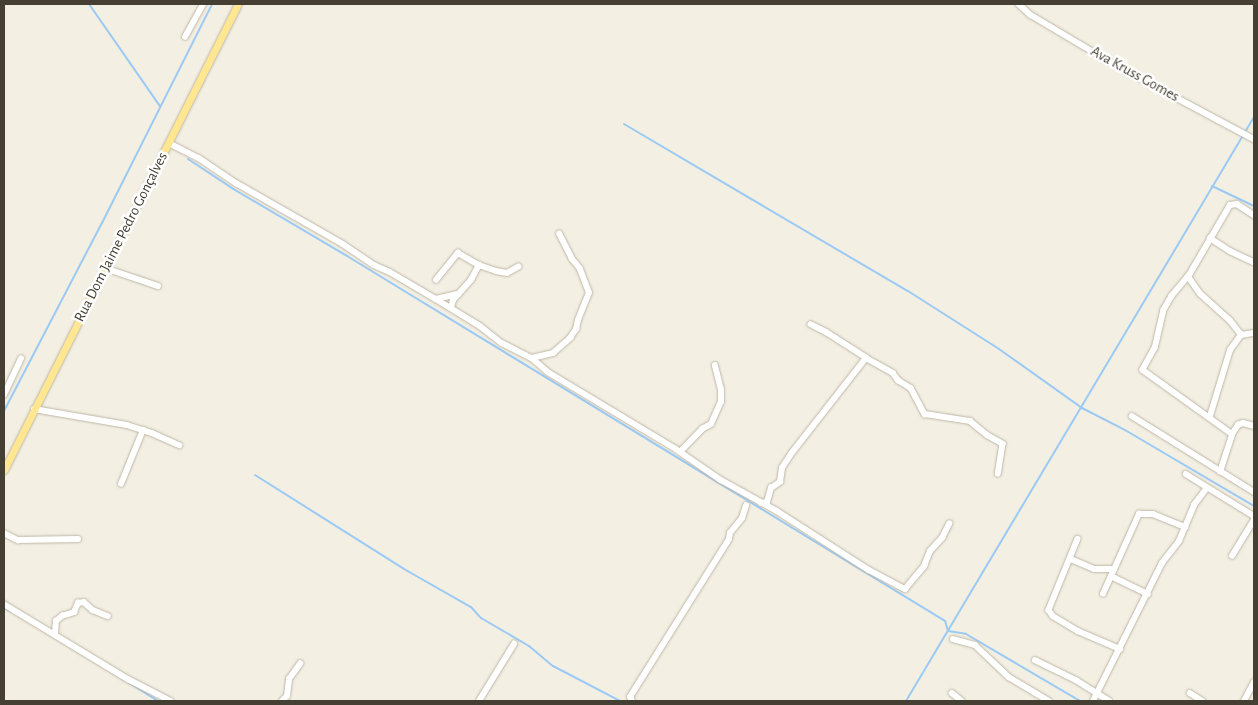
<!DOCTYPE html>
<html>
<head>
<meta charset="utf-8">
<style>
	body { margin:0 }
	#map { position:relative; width:1258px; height:705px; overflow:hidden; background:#f3efe3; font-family:"Alegreya Sans",sans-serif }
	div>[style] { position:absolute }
	.stream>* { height:2px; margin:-1px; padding:0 1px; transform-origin:1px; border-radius:1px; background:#9bcaf4 }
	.roads { filter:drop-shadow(0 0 1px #bfb7a6) drop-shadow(0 0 1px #bfb7a6) }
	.minor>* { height:5.5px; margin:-2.75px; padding:0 2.75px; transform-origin:2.75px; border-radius:2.75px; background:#fff }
	.major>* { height:7px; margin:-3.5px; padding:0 3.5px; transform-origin:3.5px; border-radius:3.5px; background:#ffe690 }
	span { translate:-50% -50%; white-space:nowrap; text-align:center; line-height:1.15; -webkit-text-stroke:5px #fff; paint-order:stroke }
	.street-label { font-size:15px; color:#453f33 }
	.frame { position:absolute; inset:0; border:5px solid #453f33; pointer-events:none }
</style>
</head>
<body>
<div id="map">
	<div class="stream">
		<i style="left:89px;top:4px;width:124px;rotate:55.2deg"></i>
		<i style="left:624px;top:124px;width:329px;rotate:30.5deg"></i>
		<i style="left:908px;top:291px;width:108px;rotate:32.5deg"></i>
		<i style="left:999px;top:349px;width:102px;rotate:35.4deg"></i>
		<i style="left:1082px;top:408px;width:48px;rotate:27.1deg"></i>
		<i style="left:1125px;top:430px;width:150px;rotate:30.5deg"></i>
		<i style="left:188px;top:159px;width:56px;rotate:33.4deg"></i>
		<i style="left:235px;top:190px;width:130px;rotate:30.5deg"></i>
		<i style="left:347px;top:256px;width:701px;rotate:31.4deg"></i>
		<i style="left:945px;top:621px;width:10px;rotate:73deg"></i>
		<i style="left:948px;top:631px;width:18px;rotate:9deg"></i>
		<i style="left:966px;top:634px;width:132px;rotate:30.4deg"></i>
		<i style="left:1212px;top:186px;width:47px;rotate:25.5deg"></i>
		<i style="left:4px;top:411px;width:212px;rotate:-62.5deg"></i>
		<i style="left:102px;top:223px;width:245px;rotate:-63.3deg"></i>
		<i style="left:255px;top:475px;width:176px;rotate:32.2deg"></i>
		<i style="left:404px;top:569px;width:77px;rotate:29.6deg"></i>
		<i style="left:471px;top:607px;width:15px;rotate:48deg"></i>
		<i style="left:481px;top:618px;width:56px;rotate:30.3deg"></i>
		<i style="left:529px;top:646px;width:31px;rotate:40deg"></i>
		<i style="left:553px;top:666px;width:76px;rotate:27.6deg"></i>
		<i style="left:4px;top:608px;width:7px;rotate:27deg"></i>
		<i style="left:107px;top:669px;width:60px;rotate:32.1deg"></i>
		<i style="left:906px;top:701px;width:680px;rotate:-59.21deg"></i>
	</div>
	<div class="roads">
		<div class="minor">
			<i style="left:1019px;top:4px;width:16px;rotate:43deg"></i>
			<i style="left:1031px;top:15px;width:100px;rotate:30.7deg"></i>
			<i style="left:1117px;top:66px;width:155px;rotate:28.1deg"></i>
			<i style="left:185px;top:37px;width:38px;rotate:-61deg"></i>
			<i style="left:169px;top:143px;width:34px;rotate:27deg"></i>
			<i style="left:199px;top:158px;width:45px;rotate:34deg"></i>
			<i style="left:236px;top:183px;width:123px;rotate:29.7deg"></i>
			<i style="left:343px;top:244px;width:37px;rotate:34deg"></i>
			<i style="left:374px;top:265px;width:17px;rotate:24deg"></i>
			<i style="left:390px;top:272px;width:53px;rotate:30.4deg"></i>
			<i style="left:436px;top:299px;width:52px;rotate:31.5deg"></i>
			<i style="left:480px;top:326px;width:28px;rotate:38deg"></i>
			<i style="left:502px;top:343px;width:34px;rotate:27deg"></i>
			<i style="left:532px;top:358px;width:21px;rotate:41deg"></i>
			<i style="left:548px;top:372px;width:149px;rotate:31deg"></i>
			<i style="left:676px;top:449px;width:55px;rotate:34.6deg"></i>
			<i style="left:721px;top:480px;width:64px;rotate:29deg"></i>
			<i style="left:777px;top:511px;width:109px;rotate:32.7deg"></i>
			<i style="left:869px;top:570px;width:41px;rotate:27.8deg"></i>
			<i style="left:905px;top:589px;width:30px;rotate:-50deg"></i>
			<i style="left:924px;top:566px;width:16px;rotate:-68deg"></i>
			<i style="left:930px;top:551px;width:18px;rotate:-47deg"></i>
			<i style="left:942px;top:538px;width:16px;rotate:-63deg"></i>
			<i style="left:1210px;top:238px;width:24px;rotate:33deg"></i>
			<i style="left:1230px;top:251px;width:26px;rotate:25deg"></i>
			<i style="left:105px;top:268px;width:56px;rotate:18.8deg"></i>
			<i style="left:1188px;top:277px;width:25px;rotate:130deg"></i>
			<i style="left:1172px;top:296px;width:16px;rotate:120deg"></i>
			<i style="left:1164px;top:310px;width:39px;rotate:103deg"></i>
			<i style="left:1155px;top:348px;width:25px;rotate:119deg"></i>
			<i style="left:1143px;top:370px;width:110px;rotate:35.7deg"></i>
			<i style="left:436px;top:280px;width:35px;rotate:-51deg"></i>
			<i style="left:458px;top:253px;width:24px;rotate:30deg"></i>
			<i style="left:479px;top:265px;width:18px;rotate:19deg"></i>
			<i style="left:496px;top:271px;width:11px;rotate:10deg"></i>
			<i style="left:507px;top:273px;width:13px;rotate:-29deg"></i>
			<i style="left:436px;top:299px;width:23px;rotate:-13deg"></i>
			<i style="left:451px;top:308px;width:8px;rotate:-76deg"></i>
			<i style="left:453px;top:300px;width:27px;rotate:-48deg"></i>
			<i style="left:471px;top:280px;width:17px;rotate:-62deg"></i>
			<i style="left:1241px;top:335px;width:13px;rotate:-9deg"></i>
			<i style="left:532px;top:358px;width:22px;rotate:-13deg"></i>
			<i style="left:553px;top:353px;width:23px;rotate:-41deg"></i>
			<i style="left:570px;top:338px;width:11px;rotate:-56deg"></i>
			<i style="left:576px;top:329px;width:9px;rotate:-77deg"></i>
			<i style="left:578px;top:320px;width:29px;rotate:-68deg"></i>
			<i style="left:589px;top:293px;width:26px;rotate:-111deg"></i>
			<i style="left:580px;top:269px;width:13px;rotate:-129deg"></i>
			<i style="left:572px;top:259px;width:28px;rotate:-117deg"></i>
			<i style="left:866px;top:358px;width:31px;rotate:29deg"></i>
			<i style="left:893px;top:373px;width:9px;rotate:54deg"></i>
			<i style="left:898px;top:380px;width:15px;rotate:32deg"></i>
			<i style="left:911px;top:388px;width:30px;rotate:62deg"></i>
			<i style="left:925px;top:414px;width:46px;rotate:8.8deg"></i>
			<i style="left:970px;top:421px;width:22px;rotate:39deg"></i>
			<i style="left:987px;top:435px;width:18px;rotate:29deg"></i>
			<i style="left:1003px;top:444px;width:30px;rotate:99deg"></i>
			<i style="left:4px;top:395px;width:40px;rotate:-65deg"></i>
			<i style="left:34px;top:409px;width:94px;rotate:9.8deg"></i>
			<i style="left:127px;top:425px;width:26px;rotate:18deg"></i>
			<i style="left:152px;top:433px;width:30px;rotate:24deg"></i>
			<i style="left:1132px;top:416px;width:144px;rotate:31.9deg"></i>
			<i style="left:1210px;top:416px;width:69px;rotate:-73.1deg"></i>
			<i style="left:1230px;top:350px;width:19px;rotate:-54deg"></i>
			<i style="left:1241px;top:335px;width:18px;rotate:-128deg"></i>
			<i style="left:1230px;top:321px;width:40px;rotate:-138deg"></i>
			<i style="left:1200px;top:294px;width:21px;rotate:-125deg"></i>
			<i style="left:1188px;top:277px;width:83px;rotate:-59.7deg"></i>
			<i style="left:1230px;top:205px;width:7px;rotate:-8deg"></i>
			<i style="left:1237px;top:204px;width:20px;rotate:33deg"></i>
			<i style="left:680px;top:452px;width:32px;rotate:-46deg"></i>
			<i style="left:702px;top:429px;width:10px;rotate:-29deg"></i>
			<i style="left:711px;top:424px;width:24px;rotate:-66deg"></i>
			<i style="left:721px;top:402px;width:12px;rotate:-90deg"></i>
			<i style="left:721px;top:390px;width:25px;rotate:-104deg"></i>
			<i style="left:1220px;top:472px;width:40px;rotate:-72deg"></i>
			<i style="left:1232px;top:434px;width:11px;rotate:-56deg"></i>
			<i style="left:1238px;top:425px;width:5px;rotate:-22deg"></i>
			<i style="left:1243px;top:423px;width:11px;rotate:15deg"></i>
			<i style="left:1186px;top:474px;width:80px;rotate:31.7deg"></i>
			<i style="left:121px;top:484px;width:58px;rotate:-67.8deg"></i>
			<i style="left:761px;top:503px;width:6px;rotate:-9deg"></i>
			<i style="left:767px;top:502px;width:15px;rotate:-74deg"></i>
			<i style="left:771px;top:488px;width:11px;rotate:-34deg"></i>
			<i style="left:780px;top:482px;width:14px;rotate:-82deg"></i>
			<i style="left:782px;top:468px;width:17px;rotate:-57deg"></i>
			<i style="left:791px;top:454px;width:122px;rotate:-52deg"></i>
			<i style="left:866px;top:358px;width:46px;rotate:-147.3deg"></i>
			<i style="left:827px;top:333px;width:18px;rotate:-153deg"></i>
			<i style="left:4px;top:533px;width:16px;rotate:27deg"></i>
			<i style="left:18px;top:540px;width:60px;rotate:-1deg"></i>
			<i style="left:1078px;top:539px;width:77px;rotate:112.2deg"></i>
			<i style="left:1049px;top:610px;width:7px;rotate:56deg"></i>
			<i style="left:1053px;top:616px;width:29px;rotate:31deg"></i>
			<i style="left:1078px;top:631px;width:46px;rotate:23.2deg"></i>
			<i style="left:1232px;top:556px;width:42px;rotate:-58.6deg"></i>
			<i style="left:1071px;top:559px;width:25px;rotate:23deg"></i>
			<i style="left:1094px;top:569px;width:20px"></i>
			<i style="left:1111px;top:576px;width:41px;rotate:25.9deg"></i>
			<i style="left:1103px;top:594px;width:88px;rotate:-65.8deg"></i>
			<i style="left:1139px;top:514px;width:14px"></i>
			<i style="left:1153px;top:514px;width:35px;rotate:22deg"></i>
			<i style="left:4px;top:604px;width:145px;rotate:31.2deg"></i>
			<i style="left:128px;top:679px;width:48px;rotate:27.1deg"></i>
			<i style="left:55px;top:634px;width:13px;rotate:-86deg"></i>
			<i style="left:56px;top:621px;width:8px;rotate:-40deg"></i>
			<i style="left:62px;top:616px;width:13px;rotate:-18deg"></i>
			<i style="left:74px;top:612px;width:10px;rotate:-66deg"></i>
			<i style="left:78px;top:603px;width:6px;rotate:-9deg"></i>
			<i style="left:84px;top:602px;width:12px;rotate:42deg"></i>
			<i style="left:93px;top:610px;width:16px;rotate:22deg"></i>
			<i style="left:953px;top:639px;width:23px;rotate:15deg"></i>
			<i style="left:975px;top:645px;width:47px;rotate:43.3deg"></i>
			<i style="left:1009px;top:677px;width:47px;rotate:31deg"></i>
			<i style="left:1035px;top:660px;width:46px;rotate:26deg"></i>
			<i style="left:1076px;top:680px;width:39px;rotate:32deg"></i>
			<i style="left:952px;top:693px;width:13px;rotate:39deg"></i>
			<i style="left:1190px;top:693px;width:15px;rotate:32deg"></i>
			<i style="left:282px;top:701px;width:7px;rotate:-45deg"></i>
			<i style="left:287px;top:696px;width:17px;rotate:-83deg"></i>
			<i style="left:289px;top:679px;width:19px;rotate:-54deg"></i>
			<i style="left:479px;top:701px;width:67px;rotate:-58.4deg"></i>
			<i style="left:632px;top:701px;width:4px;rotate:-117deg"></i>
			<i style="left:630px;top:697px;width:186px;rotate:-57.9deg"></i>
			<i style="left:729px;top:539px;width:6px;rotate:-81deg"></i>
			<i style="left:730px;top:533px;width:19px;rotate:-51deg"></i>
			<i style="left:742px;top:518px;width:13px;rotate:-72deg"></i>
			<i style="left:1093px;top:701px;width:154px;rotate:-63.4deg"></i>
			<i style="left:1162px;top:563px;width:28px;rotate:-52deg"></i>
			<i style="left:1179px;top:541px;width:39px;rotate:-67deg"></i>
			<i style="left:1194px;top:505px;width:21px;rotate:-53deg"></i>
			<i style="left:1244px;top:701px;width:21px;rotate:-62deg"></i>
		</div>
		<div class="major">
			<i style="left:4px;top:470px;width:521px;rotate:-63.34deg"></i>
		</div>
	</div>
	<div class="street-label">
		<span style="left:1135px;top:74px;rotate:29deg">Ava Kruss Gomes</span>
		<span style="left:121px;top:237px;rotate:-63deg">Rua Dom Jaime Pedro Gonçalves</span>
	</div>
	<div class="frame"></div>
</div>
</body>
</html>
